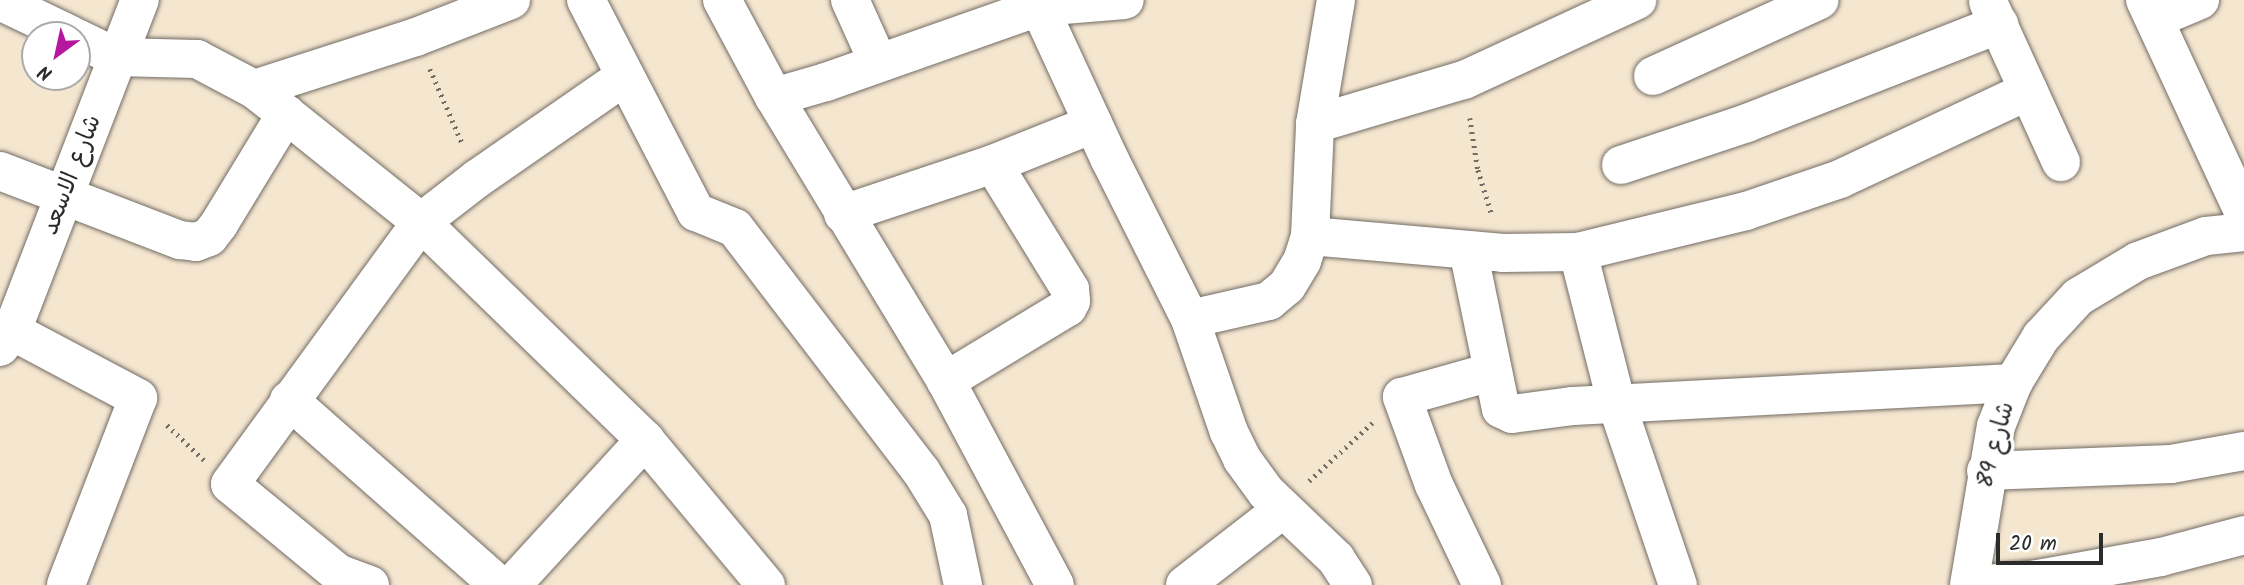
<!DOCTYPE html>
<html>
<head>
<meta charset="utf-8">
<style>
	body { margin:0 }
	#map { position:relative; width:2244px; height:585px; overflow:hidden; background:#f5e6d0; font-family:Kalam,"Playpen Sans Arabic",sans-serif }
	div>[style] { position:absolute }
	.path>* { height:4.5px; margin-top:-2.25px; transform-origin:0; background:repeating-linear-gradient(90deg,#726c65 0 2px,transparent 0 7px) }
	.roads { filter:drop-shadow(0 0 2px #726c65) drop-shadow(0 0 2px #726c65) }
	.minor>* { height:38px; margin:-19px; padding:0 19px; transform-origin:19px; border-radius:19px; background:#fff }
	span { translate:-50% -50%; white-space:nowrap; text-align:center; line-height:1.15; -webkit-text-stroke:7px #fff; paint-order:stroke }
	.street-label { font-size:24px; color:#2b2b2b }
	.north { position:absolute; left:21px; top:21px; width:70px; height:70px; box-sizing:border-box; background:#fff; border:2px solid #aaa; border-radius:50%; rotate:213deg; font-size:19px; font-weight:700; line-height:28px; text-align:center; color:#2b2b2b }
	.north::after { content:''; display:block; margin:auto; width:24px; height:32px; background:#b5179e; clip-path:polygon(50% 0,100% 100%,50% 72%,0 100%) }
	.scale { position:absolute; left:1996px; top:533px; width:107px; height:32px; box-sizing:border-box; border:4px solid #2b2b2b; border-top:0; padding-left:9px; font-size:21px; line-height:24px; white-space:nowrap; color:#2b2b2b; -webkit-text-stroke:5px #fff; paint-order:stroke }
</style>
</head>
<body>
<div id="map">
	<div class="path">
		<i style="left:430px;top:69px;width:83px;rotate:66.5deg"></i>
		<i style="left:1470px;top:118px;width:53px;rotate:81.3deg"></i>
		<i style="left:1478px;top:170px;width:47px;rotate:72.7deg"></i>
		<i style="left:167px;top:425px;width:51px;rotate:43.4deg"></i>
		<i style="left:1309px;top:481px;width:86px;rotate:-42.6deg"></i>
	</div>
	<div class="roads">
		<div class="minor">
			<i style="left:586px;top:0;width:239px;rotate:62.6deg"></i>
			<i style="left:696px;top:212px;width:42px;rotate:22.3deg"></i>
			<i style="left:735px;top:228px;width:306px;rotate:52.6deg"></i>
			<i style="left:921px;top:471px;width:52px;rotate:58.5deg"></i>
			<i style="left:948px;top:515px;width:72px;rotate:77.9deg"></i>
			<i style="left:722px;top:0;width:110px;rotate:61.8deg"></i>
			<i style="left:774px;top:97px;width:332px;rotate:58.8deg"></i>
			<i style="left:946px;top:381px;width:231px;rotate:61.9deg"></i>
			<i style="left:850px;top:0;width:68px;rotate:65.7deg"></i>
			<i style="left:1036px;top:0;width:176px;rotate:65.2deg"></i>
			<i style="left:1110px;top:160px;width:178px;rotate:63.3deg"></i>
			<i style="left:1190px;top:319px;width:120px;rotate:71deg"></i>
			<i style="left:1229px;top:432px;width:30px;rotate:64deg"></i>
			<i style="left:1242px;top:459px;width:41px;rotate:54deg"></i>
			<i style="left:1266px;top:492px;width:97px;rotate:43.7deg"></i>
			<i style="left:1336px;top:559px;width:31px;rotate:57deg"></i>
			<i style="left:2145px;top:0;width:235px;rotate:65.1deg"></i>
			<i style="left:0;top:1px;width:79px;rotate:25.6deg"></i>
			<i style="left:1988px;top:2px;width:176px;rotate:65.5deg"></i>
			<i style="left:2155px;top:19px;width:49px;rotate:-22.9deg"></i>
			<i style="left:77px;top:38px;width:43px;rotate:26deg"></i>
			<i style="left:116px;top:57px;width:81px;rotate:1.4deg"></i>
			<i style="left:197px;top:59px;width:64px;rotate:27.8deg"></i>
			<i style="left:254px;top:89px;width:41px;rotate:38deg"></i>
			<i style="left:286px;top:114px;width:173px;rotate:38.7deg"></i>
			<i style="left:421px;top:222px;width:313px;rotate:44.2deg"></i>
			<i style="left:645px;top:440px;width:189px;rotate:50.2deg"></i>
			<i style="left:1653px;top:76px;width:183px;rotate:-24.5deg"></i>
			<i style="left:254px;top:89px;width:170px;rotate:-17.8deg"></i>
			<i style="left:416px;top:37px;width:102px;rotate:-21.3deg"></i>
			<i style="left:774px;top:97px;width:54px;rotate:-16.1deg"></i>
			<i style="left:826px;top:82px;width:226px;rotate:-19.4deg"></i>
			<i style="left:1039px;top:7px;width:86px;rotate:-4.7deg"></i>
			<i style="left:1315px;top:124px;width:155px;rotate:-16.5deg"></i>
			<i style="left:1464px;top:80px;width:191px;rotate:-24.8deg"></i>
			<i style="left:993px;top:164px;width:108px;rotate:-21.8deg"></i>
			<i style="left:1621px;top:165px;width:133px;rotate:-18.4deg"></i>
			<i style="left:1747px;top:123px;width:271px;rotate:-21.4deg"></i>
			<i style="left:0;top:171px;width:193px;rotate:21deg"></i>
			<i style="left:180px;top:240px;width:16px;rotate:7deg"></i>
			<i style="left:196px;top:242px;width:14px;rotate:-21deg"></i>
			<i style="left:209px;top:237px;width:16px;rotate:-52deg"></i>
			<i style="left:219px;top:224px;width:129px;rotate:-58.7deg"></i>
			<i style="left:843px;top:214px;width:158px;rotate:-18.4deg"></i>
			<i style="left:993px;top:164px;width:147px;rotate:58.4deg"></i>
			<i style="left:1070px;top:289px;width:12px;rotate:85deg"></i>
			<i style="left:1071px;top:301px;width:7px;rotate:117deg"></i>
			<i style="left:1068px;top:307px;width:143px;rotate:148.8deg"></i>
			<i style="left:1310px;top:236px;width:194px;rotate:5deg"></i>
			<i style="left:1503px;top:253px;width:75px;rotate:-0.8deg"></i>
			<i style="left:1578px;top:252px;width:173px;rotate:-13.7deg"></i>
			<i style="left:1746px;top:211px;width:99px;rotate:-18.8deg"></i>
			<i style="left:1840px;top:179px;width:208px;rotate:-25.1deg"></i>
			<i style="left:1468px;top:250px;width:162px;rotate:78.3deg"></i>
			<i style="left:1501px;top:409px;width:12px;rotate:24deg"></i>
			<i style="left:1512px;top:414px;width:62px;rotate:-7.5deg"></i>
			<i style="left:1573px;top:406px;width:441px;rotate:-3deg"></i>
			<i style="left:1578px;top:252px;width:158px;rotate:75.7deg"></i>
			<i style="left:1617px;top:405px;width:190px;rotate:71.3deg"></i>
			<i style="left:1190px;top:319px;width:81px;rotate:-12.8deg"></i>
			<i style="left:1269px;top:301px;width:23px;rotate:-40deg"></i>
			<i style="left:1287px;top:286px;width:29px;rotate:-59deg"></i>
			<i style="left:1302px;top:261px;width:26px;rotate:-72deg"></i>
			<i style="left:1310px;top:236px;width:112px;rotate:-87.4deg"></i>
			<i style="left:1315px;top:124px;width:126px;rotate:-80.4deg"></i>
			<i style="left:12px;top:331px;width:143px;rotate:28deg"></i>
			<i style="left:138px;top:398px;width:200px;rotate:111.1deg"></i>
			<i style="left:0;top:347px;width:20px;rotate:-53deg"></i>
			<i style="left:12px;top:331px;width:355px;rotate:-68.9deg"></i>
			<i style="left:289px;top:400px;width:280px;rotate:41.4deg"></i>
			<i style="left:1986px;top:471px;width:185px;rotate:-2.2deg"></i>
			<i style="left:2171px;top:464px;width:74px;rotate:-10.1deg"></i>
			<i style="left:370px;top:585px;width:33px;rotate:-160deg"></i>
			<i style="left:339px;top:574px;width:141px;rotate:-140.5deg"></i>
			<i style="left:230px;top:484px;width:324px;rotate:-53.9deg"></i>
			<i style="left:421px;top:222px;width:72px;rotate:-37.7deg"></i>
			<i style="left:478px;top:178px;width:178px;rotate:-34.7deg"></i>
			<i style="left:512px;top:585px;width:197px;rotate:-47.5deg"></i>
			<i style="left:1185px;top:585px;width:124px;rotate:-37.8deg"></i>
			<i style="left:1482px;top:585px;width:111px;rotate:-115.6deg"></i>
			<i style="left:1434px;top:485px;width:94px;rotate:-110deg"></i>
			<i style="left:1402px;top:397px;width:92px;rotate:-15.7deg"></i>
			<i style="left:1969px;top:585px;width:161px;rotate:-80.4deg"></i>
			<i style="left:1996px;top:426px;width:46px;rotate:-68.4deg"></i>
			<i style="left:2013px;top:383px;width:54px;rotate:-58.7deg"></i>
			<i style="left:2041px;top:337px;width:54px;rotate:-47.2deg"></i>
			<i style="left:2078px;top:297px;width:70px;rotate:-31deg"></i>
			<i style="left:2138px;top:261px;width:72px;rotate:-20.2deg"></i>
			<i style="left:2206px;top:236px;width:38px;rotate:-6deg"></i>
			<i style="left:1977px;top:585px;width:61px;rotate:-5.6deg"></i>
			<i style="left:2038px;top:579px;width:125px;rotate:-10.1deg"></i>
			<i style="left:2161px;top:557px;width:86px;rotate:-14.8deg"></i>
		</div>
	</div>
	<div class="street-label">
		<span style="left:72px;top:175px;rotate:-69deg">شارع الاسعد</span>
		<span style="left:1996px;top:445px;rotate:-75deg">شارع 89</span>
	</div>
	<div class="north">N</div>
	<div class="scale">20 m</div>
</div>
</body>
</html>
